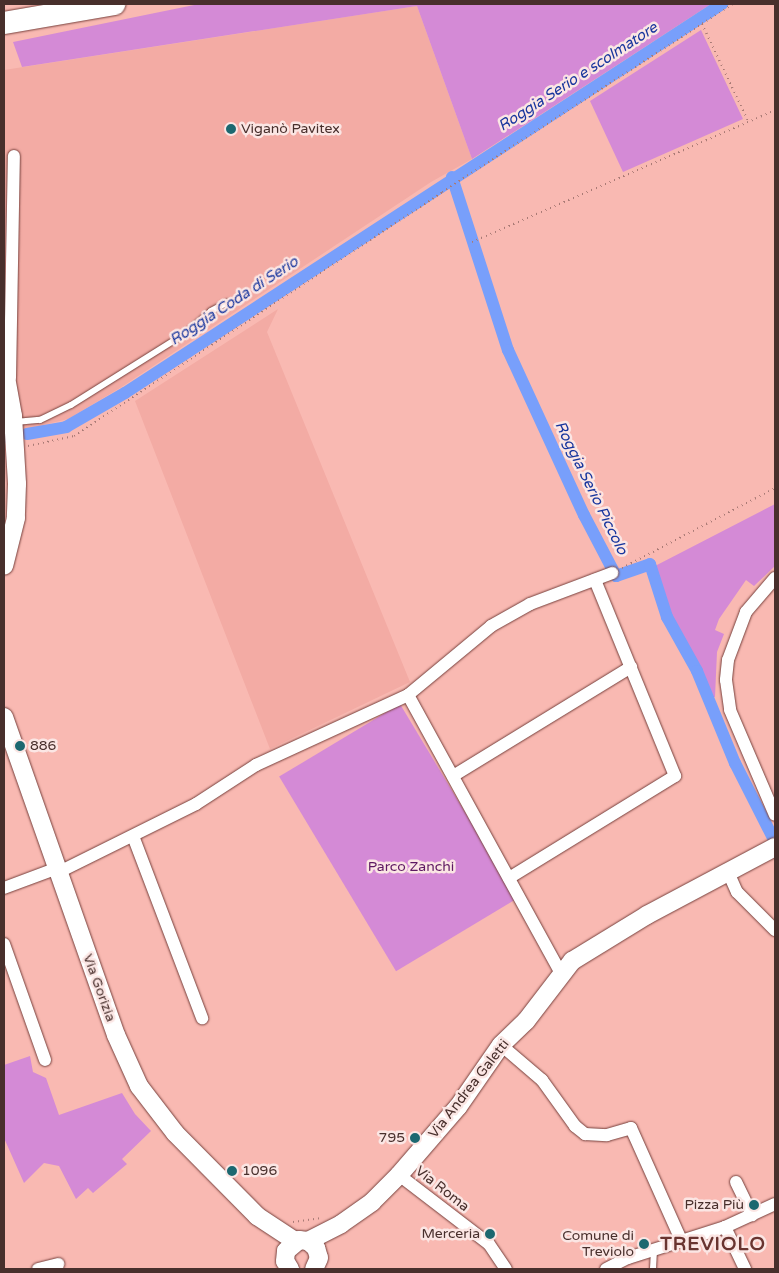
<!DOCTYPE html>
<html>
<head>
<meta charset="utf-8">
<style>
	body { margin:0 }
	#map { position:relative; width:779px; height:1273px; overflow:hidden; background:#f9b9b2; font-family:"Varela Round",sans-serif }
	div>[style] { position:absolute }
	.built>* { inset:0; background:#f3aba4 }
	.green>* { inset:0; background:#d48ad6; transform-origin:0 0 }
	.canal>* { height:12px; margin:-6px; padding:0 6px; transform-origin:6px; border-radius:6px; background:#789ffb }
	.path>* { height:2px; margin-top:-1px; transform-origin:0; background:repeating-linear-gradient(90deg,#a97a75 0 1px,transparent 0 5px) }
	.roads { filter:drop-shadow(0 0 1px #76403c) drop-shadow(0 0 1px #76403c) }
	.lane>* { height:6px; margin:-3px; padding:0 3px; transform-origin:3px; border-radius:3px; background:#fff }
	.street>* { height:12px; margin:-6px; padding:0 6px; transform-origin:6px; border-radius:6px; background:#fff }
	.secondary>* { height:18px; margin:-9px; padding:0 9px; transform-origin:9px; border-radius:9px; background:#fff }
	.highway>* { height:22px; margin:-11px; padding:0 11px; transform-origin:11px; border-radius:11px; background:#fff }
	.dots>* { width:14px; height:14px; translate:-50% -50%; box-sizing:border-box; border:2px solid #fbe6e4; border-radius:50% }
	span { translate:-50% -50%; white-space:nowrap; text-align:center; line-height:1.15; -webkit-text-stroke:5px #fbe6e4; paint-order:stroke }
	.poi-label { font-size:14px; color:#482f2c }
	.left { translate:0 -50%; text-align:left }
	.right { translate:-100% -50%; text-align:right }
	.park-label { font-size:14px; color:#5e1862 }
	.street-label { font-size:14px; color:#482f2c }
	.water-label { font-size:15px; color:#17359d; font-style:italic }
	.district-label { font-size:19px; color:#693430; font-weight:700; letter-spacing:1px }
	.frame { position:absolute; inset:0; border:5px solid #482f2c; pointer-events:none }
</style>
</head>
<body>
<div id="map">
	<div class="built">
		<i style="clip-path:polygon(417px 6px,472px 159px,431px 182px,120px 388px,68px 419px,19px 431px,4px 354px,4px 70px)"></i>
		<i style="clip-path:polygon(278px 309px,267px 332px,410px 682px,270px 749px,135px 401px)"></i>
	</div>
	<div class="green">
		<i style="clip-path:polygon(199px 4px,711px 4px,472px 159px,417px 6px,22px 67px,13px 42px)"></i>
		<i style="clip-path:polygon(701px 30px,743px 119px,623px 172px,590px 101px)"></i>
		<i style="clip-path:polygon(775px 504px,775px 566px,754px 586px,746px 580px,719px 619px,715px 630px,724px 634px,717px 652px,715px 697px,711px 697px,672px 618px,655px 566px)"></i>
		<i style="left:400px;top:704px;width:227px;height:141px;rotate:59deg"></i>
		<i style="clip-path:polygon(30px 1056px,33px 1072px,46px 1078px,59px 1115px,122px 1093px,135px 1114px,151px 1131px,122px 1159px,127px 1164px,93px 1193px,88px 1188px,76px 1199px,59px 1166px,44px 1163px,24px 1183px,4px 1138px,4px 1065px)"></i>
	</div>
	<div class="canal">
		<i style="left:452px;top:177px;width:182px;rotate:72.1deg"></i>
		<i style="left:508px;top:350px;width:182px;rotate:65.3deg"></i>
		<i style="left:584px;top:515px;width:69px;rotate:62.3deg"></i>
		<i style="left:616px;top:576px;width:36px;rotate:-19deg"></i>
		<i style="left:650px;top:564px;width:56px;rotate:72.2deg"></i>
		<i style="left:667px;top:617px;width:62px;rotate:60.9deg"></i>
		<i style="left:697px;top:671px;width:100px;rotate:67.6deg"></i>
		<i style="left:735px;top:763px;width:89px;rotate:63.1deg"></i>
		<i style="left:27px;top:434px;width:40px;rotate:-10deg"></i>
		<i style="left:66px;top:427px;width:68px;rotate:-30deg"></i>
		<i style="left:125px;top:393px;width:713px;rotate:-33.09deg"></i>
		<i style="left:4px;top:437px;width:1px"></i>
	</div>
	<div class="path">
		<i style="left:702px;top:24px;width:107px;rotate:64.6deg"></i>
		<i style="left:472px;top:242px;width:331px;rotate:-23.5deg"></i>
		<i style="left:28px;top:446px;width:47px;rotate:-12.3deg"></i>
		<i style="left:74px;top:436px;width:442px;rotate:-33.5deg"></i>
		<i style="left:442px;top:192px;width:346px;rotate:-32.9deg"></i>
		<i style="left:622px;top:568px;width:173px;rotate:-27.6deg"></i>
		<i style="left:293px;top:1222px;width:27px;rotate:-8deg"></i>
		<i style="left:73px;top:1269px;width:5px"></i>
	</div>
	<div class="roads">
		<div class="lane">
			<i style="left:15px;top:422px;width:25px;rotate:-5deg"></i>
			<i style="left:40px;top:420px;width:34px;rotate:-26deg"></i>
			<i style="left:71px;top:405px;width:136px;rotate:-32.1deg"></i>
			<i style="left:186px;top:333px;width:33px;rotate:-41deg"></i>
			<i style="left:211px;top:311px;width:19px;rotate:-28deg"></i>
			<i style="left:653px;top:1269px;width:17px;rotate:-87deg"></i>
		</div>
		<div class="street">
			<i style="left:10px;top:378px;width:222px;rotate:-89deg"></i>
			<i style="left:775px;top:578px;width:45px;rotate:130.5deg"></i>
			<i style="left:746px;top:612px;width:51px;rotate:110.6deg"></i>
			<i style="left:728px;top:660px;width:20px;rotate:96deg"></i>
			<i style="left:726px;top:680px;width:30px;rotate:82deg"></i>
			<i style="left:730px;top:710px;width:114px;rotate:66.8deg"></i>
			<i style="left:408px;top:695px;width:317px;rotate:61.2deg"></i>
			<i style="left:453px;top:776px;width:209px;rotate:-31.5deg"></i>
			<i style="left:133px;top:836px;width:195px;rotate:69.2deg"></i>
			<i style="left:728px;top:872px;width:22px;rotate:66deg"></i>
			<i style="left:737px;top:892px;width:54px;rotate:45deg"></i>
			<i style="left:57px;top:873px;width:155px;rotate:-26.4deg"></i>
			<i style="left:196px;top:804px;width:72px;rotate:-33deg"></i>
			<i style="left:256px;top:765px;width:167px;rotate:-24.7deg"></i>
			<i style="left:408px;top:695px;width:108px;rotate:-39.7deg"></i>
			<i style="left:491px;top:626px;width:45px;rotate:-29.4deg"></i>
			<i style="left:530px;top:604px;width:88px;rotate:-20.7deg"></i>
			<i style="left:509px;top:878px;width:195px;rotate:-31.6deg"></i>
			<i style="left:675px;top:776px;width:212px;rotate:-112.2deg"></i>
			<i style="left:4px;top:888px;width:54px;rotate:-20.4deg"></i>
			<i style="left:4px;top:944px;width:123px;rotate:70.5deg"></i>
			<i style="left:501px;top:1045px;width:54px;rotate:40.5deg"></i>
			<i style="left:542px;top:1080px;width:57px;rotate:54.3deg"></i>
			<i style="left:575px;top:1126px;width:13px;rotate:39deg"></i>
			<i style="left:585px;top:1134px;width:22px;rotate:3deg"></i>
			<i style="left:607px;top:1135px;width:25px;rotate:-16deg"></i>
			<i style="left:631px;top:1128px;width:125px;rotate:65.9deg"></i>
			<i style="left:399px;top:1175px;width:113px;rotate:37.5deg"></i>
			<i style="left:489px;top:1244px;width:30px;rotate:56deg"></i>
			<i style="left:736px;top:1182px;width:37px;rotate:64deg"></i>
			<i style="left:725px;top:1227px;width:47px;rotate:64.5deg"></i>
			<i style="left:38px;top:1269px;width:21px;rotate:-14deg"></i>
			<i style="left:606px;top:1269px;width:25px;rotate:-27deg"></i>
			<i style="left:628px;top:1258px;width:102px;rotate:-17.7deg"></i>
			<i style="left:725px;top:1227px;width:55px;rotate:-24.7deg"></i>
		</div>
		<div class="secondary">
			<i style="left:4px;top:366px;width:51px;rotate:79.8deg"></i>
			<i style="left:13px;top:416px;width:68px;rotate:86.6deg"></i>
			<i style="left:17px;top:484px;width:34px;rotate:92deg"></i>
			<i style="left:16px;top:518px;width:49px;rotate:104deg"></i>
			<i style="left:4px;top:717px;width:337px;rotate:70.6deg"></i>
			<i style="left:116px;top:1035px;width:56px;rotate:65.7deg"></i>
			<i style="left:139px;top:1086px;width:59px;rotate:52.5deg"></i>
			<i style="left:175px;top:1133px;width:117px;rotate:45.3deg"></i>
			<i style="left:257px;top:1216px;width:45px;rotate:33.3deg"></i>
			<i style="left:308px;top:1241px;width:37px;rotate:-27deg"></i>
			<i style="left:341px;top:1224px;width:38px;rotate:-35deg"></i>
			<i style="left:372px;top:1202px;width:38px;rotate:-45deg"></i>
			<i style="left:399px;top:1175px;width:90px;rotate:-49.1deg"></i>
			<i style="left:458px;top:1107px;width:75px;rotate:-55.3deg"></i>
			<i style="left:501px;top:1045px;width:35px;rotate:-44deg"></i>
			<i style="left:526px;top:1021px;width:76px;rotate:-52.5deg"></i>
			<i style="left:572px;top:961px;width:88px;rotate:-31.5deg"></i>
			<i style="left:647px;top:915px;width:145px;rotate:-28deg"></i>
			<i style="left:290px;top:1269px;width:9px;rotate:-122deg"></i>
			<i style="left:285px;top:1261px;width:10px;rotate:-84deg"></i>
			<i style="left:286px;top:1251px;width:17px;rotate:-40deg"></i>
			<i style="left:299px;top:1240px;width:9px;rotate:6deg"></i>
			<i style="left:308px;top:1241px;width:11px;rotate:41deg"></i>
			<i style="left:316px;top:1248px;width:10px;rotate:73deg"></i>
			<i style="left:319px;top:1258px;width:12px;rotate:114deg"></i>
		</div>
		<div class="highway">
			<i style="left:4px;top:23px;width:112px;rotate:-9.8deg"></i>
		</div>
	</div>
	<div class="dots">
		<i style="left:231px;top:129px;background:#1c6870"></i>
		<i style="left:20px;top:746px;background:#1c6870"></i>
		<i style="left:415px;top:1138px;background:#1c6870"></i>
		<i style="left:232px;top:1171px;background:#1c6870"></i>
		<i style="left:754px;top:1205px;background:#1c6870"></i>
		<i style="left:490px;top:1234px;background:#1c6870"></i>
		<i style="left:644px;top:1244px;background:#1c6870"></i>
	</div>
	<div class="poi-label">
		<span class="left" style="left:241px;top:129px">Viganò Pavitex</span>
		<span class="left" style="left:30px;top:746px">886</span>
		<span class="right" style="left:405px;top:1138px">795</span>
		<span class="left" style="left:242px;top:1171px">1096</span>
		<span class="right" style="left:744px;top:1205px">Pizza Più</span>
		<span class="right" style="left:480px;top:1234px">Merceria</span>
		<span class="right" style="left:634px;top:1244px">Comune di<br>Treviolo</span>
	</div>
	<div class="park-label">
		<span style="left:411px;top:867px">Parco Zanchi</span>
	</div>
	<div class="street-label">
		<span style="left:99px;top:988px;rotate:70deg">Via Gorizia</span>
		<span style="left:469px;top:1089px;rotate:-52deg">Via Andrea Galetti</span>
		<span style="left:442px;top:1189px;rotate:38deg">Via Roma</span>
	</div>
	<div class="water-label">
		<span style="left:578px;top:77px;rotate:-33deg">Roggia Serio e scolmatore</span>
		<span style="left:234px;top:301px;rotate:-33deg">Roggia Coda di Serio</span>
		<span style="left:591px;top:488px;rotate:64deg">Roggia Serio Piccolo</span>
	</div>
	<div class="district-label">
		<span style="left:713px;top:1245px">TREVIOLO</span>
	</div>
	<div class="frame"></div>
</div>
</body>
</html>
